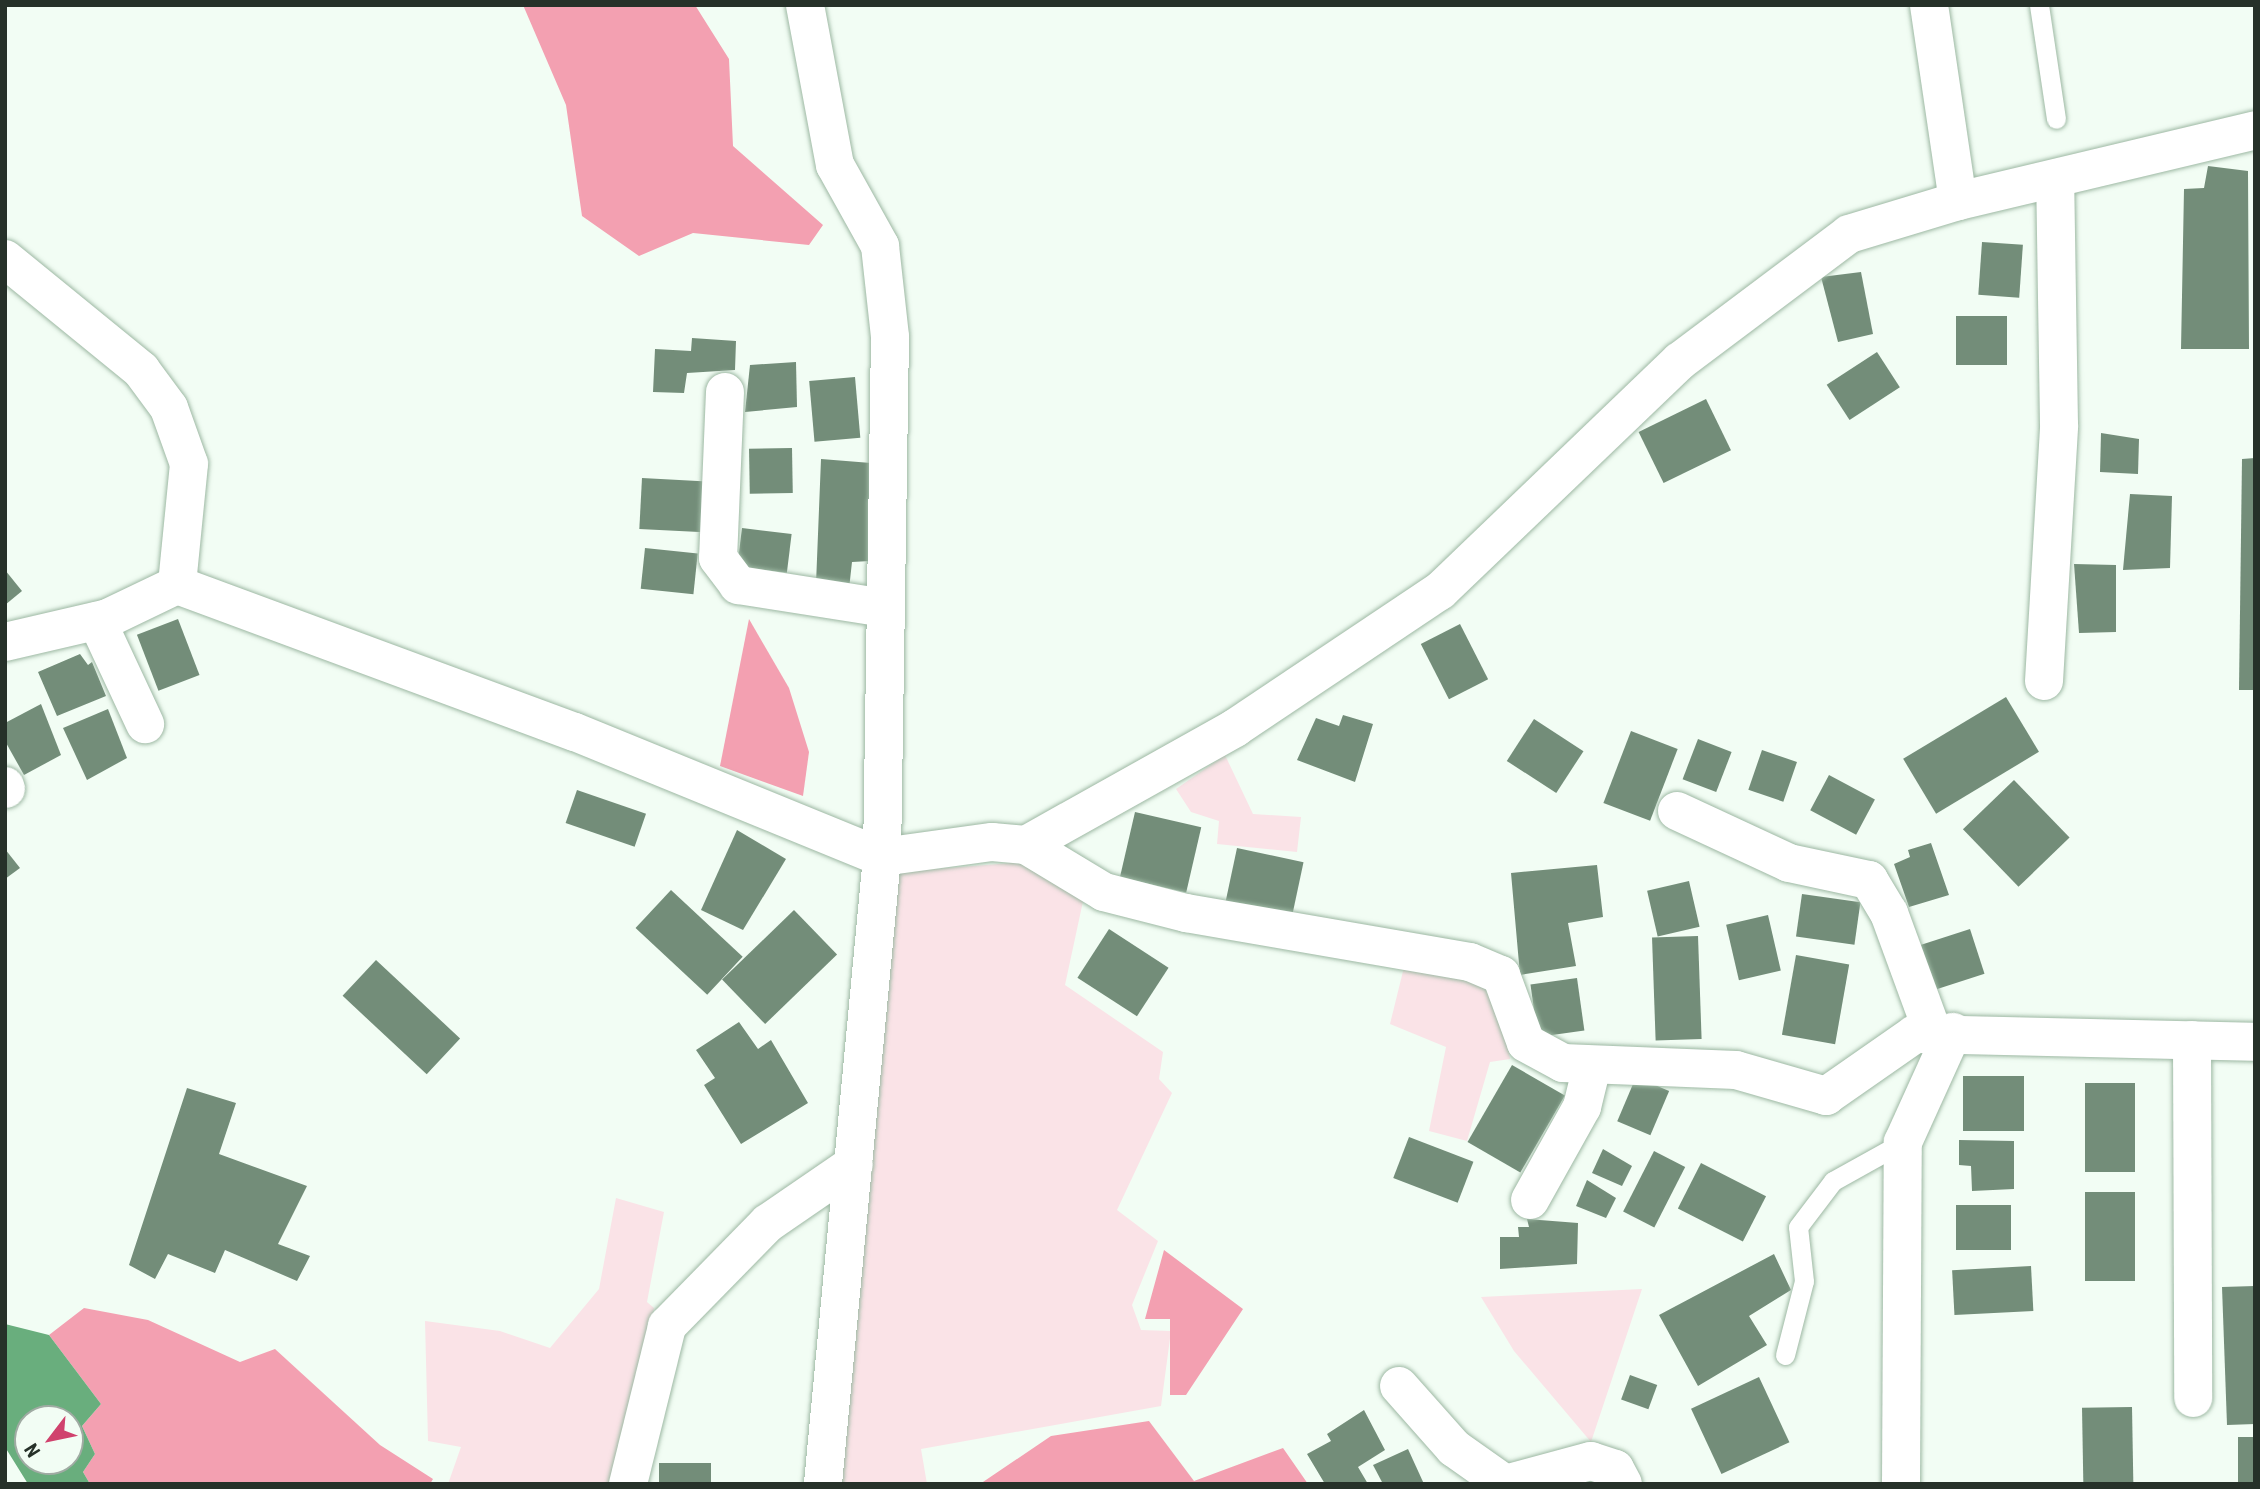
<!DOCTYPE html>
<html>
<head>
<meta charset="utf-8">
<style>
	body { margin:0 }
	#map { position:relative; width:2260px; height:1489px; overflow:hidden; background:#f2fdf4; font-family:"Roboto Condensed",sans-serif }
	div>[style] { position:absolute }
	.green>* { inset:0; background:#fae3e7 }
	.forest>* { inset:0; background:#f3a0b1 }
	.water>* { inset:0; background:#69ae7d }
	.building>* { inset:0; background:#738d79; transform-origin:0 0 }
	.roads { filter:drop-shadow(0 0 2px #9db8a3) drop-shadow(0 0 2px #9db8a3) }
	.lane>* { height:19px; margin:-9.5px; padding:0 9.5px; transform-origin:9.5px; border-radius:9.5px; background:#fff }
	.street>* { height:38px; margin:-19px; padding:0 19px; transform-origin:19px; border-radius:19px; background:#fff }
	span { translate:-50% -50%; white-space:nowrap; text-align:center; line-height:1.15; -webkit-text-stroke:6px #f2fdf4; paint-order:stroke }
	.frame { position:absolute; inset:0; border:7px solid #263129; pointer-events:none }
	.north { position:absolute; left:14px; top:1405px; width:70px; height:70px; box-sizing:border-box; background:#f2fdf4; border:2px solid #a0aba3; border-radius:50%; rotate:238deg; font-size:19px; font-weight:700; line-height:28px; text-align:center; color:#263129 }
	.north::after { content:''; display:block; margin:auto; width:24px; height:32px; background:#d0426d; clip-path:polygon(50% 0,100% 100%,50% 72%,0 100%) }
</style>
</head>
<body>
<div id="map">
	<div class="green">
		<i style="clip-path:polygon(1225px 755px,1253px 814px,1301px 817px,1297px 852px,1217px 844px,1219px 821px,1191px 812px,1176px 789px)"></i>
		<i style="clip-path:polygon(1026px 862px,1085px 892px,1065px 985px,1163px 1052px,1159px 1079px,1172px 1093px,1117px 1210px,1158px 1241px,1132px 1305px,1141px 1330px,1171px 1331px,1161px 1406px,921px 1449px,927px 1484px,831px 1484px,895px 872px)"></i>
		<i style="clip-path:polygon(1407px 955px,1498px 983px,1510px 1059px,1490px 1062px,1467px 1141px,1429px 1131px,1446px 1047px,1390px 1024px)"></i>
		<i style="clip-path:polygon(616px 1198px,664px 1212px,647px 1302px,654px 1308px,610px 1484px,448px 1484px,461px 1447px,428px 1441px,425px 1321px,500px 1331px,550px 1348px,599px 1289px)"></i>
		<i style="clip-path:polygon(1642px 1289px,1591px 1442px,1514px 1351px,1481px 1297px)"></i>
	</div>
	<div class="forest">
		<i style="clip-path:polygon(523px 5px,695px 5px,729px 59px,733px 146px,823px 225px,809px 245px,693px 233px,639px 256px,582px 216px,566px 105px)"></i>
		<i style="clip-path:polygon(749px 619px,789px 688px,809px 752px,803px 796px,720px 766px)"></i>
		<i style="clip-path:polygon(1164px 1250px,1243px 1309px,1186px 1395px,1170px 1395px,1170px 1319px,1145px 1319px)"></i>
		<i style="clip-path:polygon(84px 1308px,148px 1320px,240px 1362px,275px 1349px,380px 1445px,433px 1479px,430px 1484px,90px 1484px,83px 1472px,95px 1454px,82px 1426px,101px 1404px,49px 1335px)"></i>
		<i style="clip-path:polygon(1149px 1421px,1194px 1481px,1283px 1448px,1308px 1484px,980px 1484px,1051px 1436px)"></i>
	</div>
	<div class="water">
		<i style="clip-path:polygon(evenodd,5px 1324px,49px 1335px,101px 1404px,82px 1426px,95px 1454px,83px 1472px,90px 1484px,28px 1484px,5px 1447px,5px 1324px,28px 1419px,70px 1419px,70px 1461px,28px 1461px,28px 1419px)"></i>
	</div>
	<div class="building">
		<i style="clip-path:polygon(2208px 166px,2248px 171px,2249px 349px,2181px 349px,2184px 189px,2204px 188px)"></i>
		<i style="left:1982px;top:242px;width:41px;height:53px;rotate:4deg"></i>
		<i style="clip-path:polygon(1861px 272px,1873px 334px,1838px 342px,1821px 277px)"></i>
		<i style="left:2007px;top:316px;width:49px;height:51px;rotate:90deg"></i>
		<i style="clip-path:polygon(692px 338px,736px 341px,735px 370px,687px 373px,684px 393px,653px 392px,655px 349px,691px 351px)"></i>
		<i style="left:1877px;top:352px;width:42px;height:60px;rotate:57deg"></i>
		<i style="clip-path:polygon(796px 362px,797px 407px,745px 412px,750px 365px)"></i>
		<i style="left:855px;top:377px;width:61px;height:46px;rotate:85deg"></i>
		<i style="left:1706px;top:399px;width:57px;height:75px;rotate:64deg"></i>
		<i style="clip-path:polygon(2101px 433px,2139px 439px,2138px 474px,2100px 472px)"></i>
		<i style="left:792px;top:448px;width:45px;height:43px;rotate:89deg"></i>
		<i style="clip-path:polygon(2255px 458px,2255px 690px,2239px 690px,2242px 459px)"></i>
		<i style="clip-path:polygon(821px 459px,871px 463px,870px 561px,852px 562px,849px 589px,816px 584px)"></i>
		<i style="left:642px;top:478px;width:65px;height:51px;rotate:3deg"></i>
		<i style="clip-path:polygon(2130px 494px,2172px 496px,2170px 568px,2123px 570px)"></i>
		<i style="left:742px;top:528px;width:50px;height:39px;rotate:7deg"></i>
		<i style="left:645px;top:548px;width:53px;height:41px;rotate:6deg"></i>
		<i style="clip-path:polygon(2074px 564px,2116px 565px,2116px 632px,2079px 633px)"></i>
		<i style="clip-path:polygon(5px 570px,22px 591px,5px 605px)"></i>
		<i style="left:178px;top:619px;width:60px;height:44px;rotate:69deg"></i>
		<i style="left:1460px;top:624px;width:62px;height:44px;rotate:63deg"></i>
		<i style="clip-path:polygon(80px 654px,88px 665px,92px 662px,106px 696px,57px 716px,38px 672px)"></i>
		<i style="left:2006px;top:697px;width:64px;height:120px;rotate:59deg"></i>
		<i style="clip-path:polygon(41px 704px,61px 755px,24px 775px,5px 741px,5px 723px)"></i>
		<i style="clip-path:polygon(108px 709px,127px 758px,87px 780px,63px 728px)"></i>
		<i style="clip-path:polygon(1343px 715px,1373px 724px,1355px 782px,1297px 760px,1316px 718px,1339px 726px)"></i>
		<i style="left:1534px;top:719px;width:59px;height:50px;rotate:33deg"></i>
		<i style="left:1631px;top:731px;width:50px;height:77px;rotate:21deg"></i>
		<i style="left:1698px;top:739px;width:36px;height:43px;rotate:21deg"></i>
		<i style="left:1762px;top:750px;width:37px;height:42px;rotate:19deg"></i>
		<i style="left:1829px;top:775px;width:52px;height:40px;rotate:28deg"></i>
		<i style="left:2014px;top:780px;width:80px;height:71px;rotate:46deg"></i>
		<i style="left:577px;top:790px;width:73px;height:35px;rotate:19deg"></i>
		<i style="left:1135px;top:812px;width:68px;height:67px;rotate:13deg"></i>
		<i style="clip-path:polygon(737px 830px,786px 859px,743px 930px,701px 910px)"></i>
		<i style="clip-path:polygon(1931px 843px,1949px 895px,1909px 907px,1894px 864px,1910px 857px,1908px 850px)"></i>
		<i style="left:1237px;top:848px;width:68px;height:56px;rotate:12deg"></i>
		<i style="clip-path:polygon(5px 849px,20px 868px,5px 879px)"></i>
		<i style="clip-path:polygon(1597px 865px,1603px 917px,1568px 923px,1576px 966px,1520px 975px,1511px 873px)"></i>
		<i style="left:1689px;top:881px;width:47px;height:43px;rotate:77deg"></i>
		<i style="left:671px;top:890px;width:98px;height:52px;rotate:43deg"></i>
		<i style="left:1802px;top:894px;width:59px;height:43px;rotate:8deg"></i>
		<i style="left:794px;top:910px;width:62px;height:100px;rotate:46deg"></i>
		<i style="left:1768px;top:915px;width:57px;height:43px;rotate:77deg"></i>
		<i style="left:1109px;top:929px;width:71px;height:58px;rotate:33deg"></i>
		<i style="left:1970px;top:929px;width:47px;height:52px;rotate:72deg"></i>
		<i style="left:1698px;top:936px;width:103px;height:46px;rotate:88deg"></i>
		<i style="left:1796px;top:955px;width:54px;height:81px;rotate:10deg"></i>
		<i style="left:376px;top:960px;width:115px;height:49px;rotate:43deg"></i>
		<i style="left:1577px;top:978px;width:53px;height:47px;rotate:82deg"></i>
		<i style="clip-path:polygon(739px 1022px,758px 1049px,771px 1040px,808px 1103px,741px 1144px,704px 1085px,715px 1078px,696px 1050px)"></i>
		<i style="left:1512px;top:1065px;width:61px;height:89px;rotate:30deg"></i>
		<i style="left:1963px;top:1076px;width:61px;height:55px"></i>
		<i style="left:1636px;top:1077px;width:36px;height:48px;rotate:23deg"></i>
		<i style="left:2085px;top:1083px;width:50px;height:89px"></i>
		<i style="clip-path:polygon(187px 1088px,236px 1103px,219px 1154px,307px 1186px,278px 1244px,310px 1256px,297px 1281px,225px 1250px,215px 1273px,168px 1254px,155px 1279px,129px 1265px)"></i>
		<i style="left:1409px;top:1137px;width:69px;height:44px;rotate:21deg"></i>
		<i style="clip-path:polygon(1959px 1140px,2014px 1141px,2014px 1189px,1972px 1191px,1971px 1166px,1959px 1165px)"></i>
		<i style="clip-path:polygon(1603px 1149px,1632px 1166px,1622px 1186px,1592px 1173px)"></i>
		<i style="left:1654px;top:1151px;width:35px;height:68px;rotate:27deg"></i>
		<i style="left:1701px;top:1163px;width:73px;height:51px;rotate:27deg"></i>
		<i style="clip-path:polygon(1587px 1180px,1616px 1198px,1606px 1218px,1576px 1206px)"></i>
		<i style="left:2085px;top:1192px;width:50px;height:89px"></i>
		<i style="left:1956px;top:1205px;width:55px;height:45px"></i>
		<i style="clip-path:polygon(1527px 1219px,1578px 1223px,1577px 1264px,1500px 1269px,1500px 1237px,1519px 1237px,1518px 1227px,1529px 1227px)"></i>
		<i style="clip-path:polygon(1774px 1254px,1791px 1290px,1749px 1316px,1767px 1345px,1698px 1386px,1659px 1315px)"></i>
		<i style="left:2031px;top:1266px;width:45px;height:79px;rotate:87deg"></i>
		<i style="clip-path:polygon(2255px 1286px,2255px 1424px,2227px 1425px,2222px 1287px)"></i>
		<i style="left:1630px;top:1375px;width:29px;height:26px;rotate:20deg"></i>
		<i style="left:1759px;top:1377px;width:72px;height:75px;rotate:65deg"></i>
		<i style="left:2132px;top:1407px;width:77px;height:50px;rotate:89deg"></i>
		<i style="clip-path:polygon(1364px 1410px,1385px 1450px,1358px 1467px,1368px 1484px,1325px 1484px,1307px 1454px,1331px 1441px,1327px 1434px)"></i>
		<i style="left:2255px;top:1437px;width:47px;height:17px;rotate:90deg"></i>
		<i style="clip-path:polygon(1408px 1449px,1424px 1484px,1383px 1484px,1373px 1465px)"></i>
		<i style="left:711px;top:1463px;width:21px;height:52px;rotate:90deg"></i>
	</div>
	<div class="roads">
		<div class="lane">
			<i style="left:2039px;top:5px;width:115px;rotate:81.5deg"></i>
			<i style="left:1785px;top:1355px;width:76px;rotate:-75.6deg"></i>
			<i style="left:1804px;top:1281px;width:54px;rotate:-96.3deg"></i>
			<i style="left:1798px;top:1227px;width:58px;rotate:-52.7deg"></i>
			<i style="left:1833px;top:1181px;width:80px;rotate:-29.1deg"></i>
		</div>
		<div class="street">
			<i style="left:805px;top:5px;width:163px;rotate:79.4deg"></i>
			<i style="left:835px;top:165px;width:93px;rotate:60.9deg"></i>
			<i style="left:880px;top:246px;width:92px;rotate:83.7deg"></i>
			<i style="left:890px;top:337px;width:520px;rotate:90.88deg"></i>
			<i style="left:882px;top:857px;width:630px;rotate:95.38deg"></i>
			<i style="left:1929px;top:5px;width:198px;rotate:81.6deg"></i>
			<i style="left:5px;top:259px;width:176px;rotate:39.2deg"></i>
			<i style="left:141px;top:370px;width:47px;rotate:53.6deg"></i>
			<i style="left:169px;top:408px;width:59px;rotate:70.3deg"></i>
			<i style="left:189px;top:464px;width:122px;rotate:95.7deg"></i>
			<i style="left:725px;top:392px;width:166px;rotate:92.4deg"></i>
			<i style="left:718px;top:558px;width:34px;rotate:53deg"></i>
			<i style="left:738px;top:585px;width:149px;rotate:8.9deg"></i>
			<i style="left:97px;top:621px;width:114px;rotate:65deg"></i>
			<i style="left:5px;top:642px;width:106px;rotate:-13.1deg"></i>
			<i style="left:108px;top:618px;width:76px;rotate:-25.6deg"></i>
			<i style="left:177px;top:585px;width:424px;rotate:20.3deg"></i>
			<i style="left:575px;top:732px;width:331px;rotate:22.2deg"></i>
			<i style="left:882px;top:857px;width:111px;rotate:-7.8deg"></i>
			<i style="left:992px;top:842px;width:34px;rotate:5deg"></i>
			<i style="left:1026px;top:845px;width:240px;rotate:-29.2deg"></i>
			<i style="left:1235px;top:728px;width:247px;rotate:-33.8deg"></i>
			<i style="left:1440px;top:591px;width:332px;rotate:-43.8deg"></i>
			<i style="left:1680px;top:361px;width:211px;rotate:-36.9deg"></i>
			<i style="left:1849px;top:234px;width:114px;rotate:-16.8deg"></i>
			<i style="left:1958px;top:201px;width:305px;rotate:-13.4deg"></i>
			<i style="left:2044px;top:681px;width:256px;rotate:-86.6deg"></i>
			<i style="left:2059px;top:425px;width:245px;rotate:-90.9deg"></i>
			<i style="left:5px;top:786px;width:3px;rotate:72deg"></i>
			<i style="left:1677px;top:811px;width:123px;rotate:24.9deg"></i>
			<i style="left:1789px;top:863px;width:82px;rotate:12deg"></i>
			<i style="left:1869px;top:880px;width:39px;rotate:59deg"></i>
			<i style="left:1889px;top:913px;width:128px;rotate:69.9deg"></i>
			<i style="left:1026px;top:845px;width:91px;rotate:31.1deg"></i>
			<i style="left:1104px;top:892px;width:85px;rotate:14.4deg"></i>
			<i style="left:1186px;top:913px;width:288px;rotate:9.8deg"></i>
			<i style="left:1470px;top:962px;width:34px;rotate:23deg"></i>
			<i style="left:1501px;top:975px;width:72px;rotate:69.8deg"></i>
			<i style="left:1526px;top:1043px;width:42px;rotate:28.4deg"></i>
			<i style="left:1563px;top:1063px;width:173px;rotate:2.3deg"></i>
			<i style="left:1736px;top:1070px;width:94px;rotate:16.1deg"></i>
			<i style="left:1826px;top:1096px;width:108px;rotate:-34.9deg"></i>
			<i style="left:1915px;top:1034px;width:340px;rotate:1.3deg"></i>
			<i style="left:2192px;top:1040px;width:358px;rotate:89.8deg"></i>
			<i style="left:1530px;top:1200px;width:107px;rotate:-60.8deg"></i>
			<i style="left:1582px;top:1107px;width:42px;rotate:-76.3deg"></i>
			<i style="left:1399px;top:1386px;width:83px;rotate:48.4deg"></i>
			<i style="left:1454px;top:1448px;width:62px;rotate:35.2deg"></i>
			<i style="left:1505px;top:1484px;width:89px;rotate:-15deg"></i>
			<i style="left:1591px;top:1461px;width:25px;rotate:18deg"></i>
			<i style="left:1615px;top:1469px;width:17px;rotate:62deg"></i>
			<i style="left:628px;top:1484px;width:163px;rotate:-76.1deg"></i>
			<i style="left:667px;top:1326px;width:144px;rotate:-45.6deg"></i>
			<i style="left:768px;top:1223px;width:104px;rotate:-34.5deg"></i>
			<i style="left:1901px;top:1484px;width:342px;rotate:-89.7deg"></i>
			<i style="left:1903px;top:1142px;width:121px;rotate:-65.6deg"></i>
		</div>
	</div>
	<div class="frame"></div>
	<div class="north">N</div>
</div>
</body>
</html>
